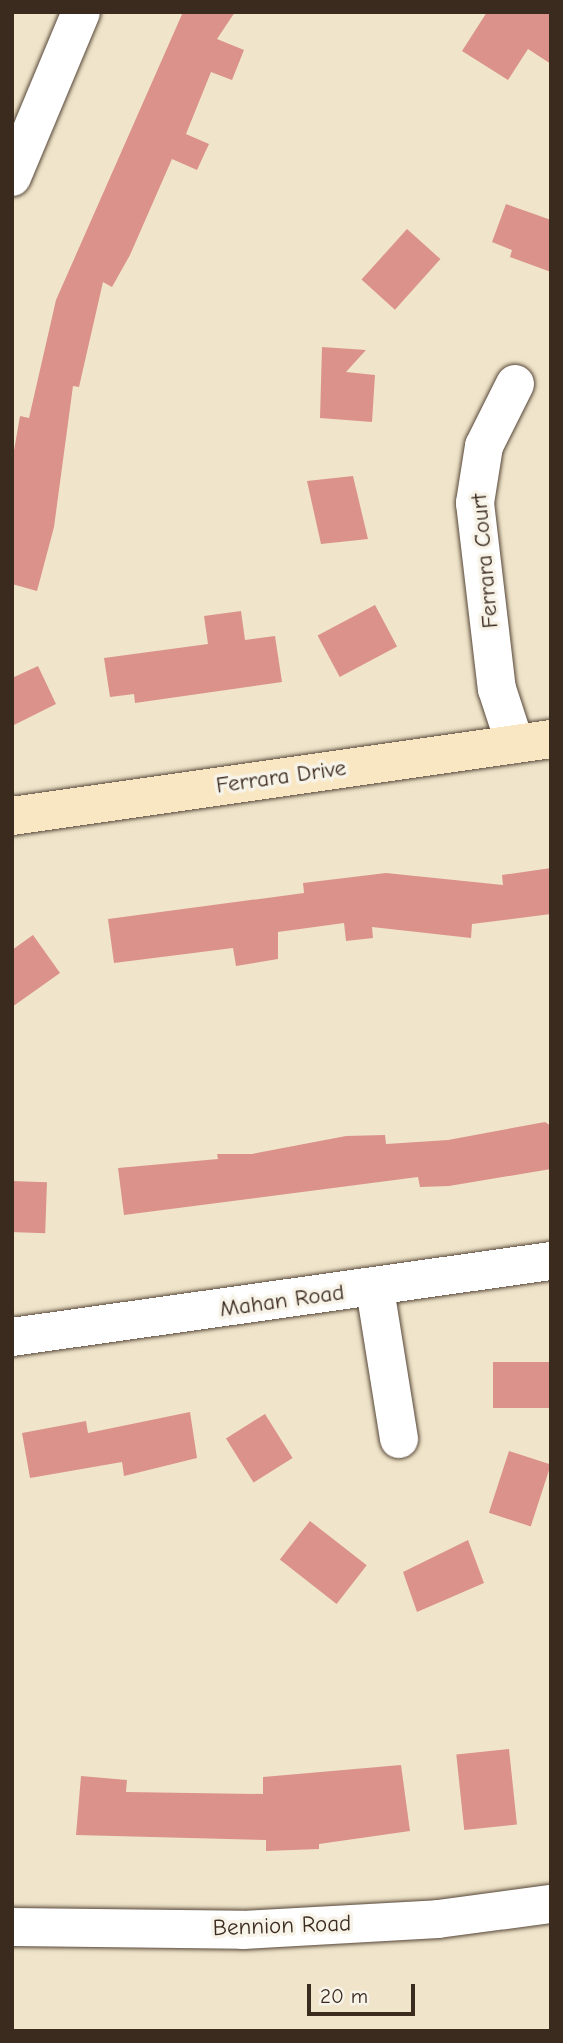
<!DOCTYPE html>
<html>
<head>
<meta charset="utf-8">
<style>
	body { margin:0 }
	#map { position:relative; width:563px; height:2043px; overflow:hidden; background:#f0e5ca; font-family:"Comic Neue",sans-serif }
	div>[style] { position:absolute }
	.building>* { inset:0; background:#db928b; transform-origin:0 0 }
	.roads { filter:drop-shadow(0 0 2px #564638) drop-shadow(0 0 2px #564638) }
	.street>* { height:38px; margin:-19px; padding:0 19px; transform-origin:19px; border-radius:19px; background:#fff }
	.secondary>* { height:38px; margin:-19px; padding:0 19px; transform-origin:19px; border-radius:19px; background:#f9e7c3 }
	span { translate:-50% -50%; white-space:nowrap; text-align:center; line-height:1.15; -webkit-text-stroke:7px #f7f3e8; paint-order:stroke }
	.street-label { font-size:23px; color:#3b2a1e }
	.frame { position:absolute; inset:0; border:14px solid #3b2a1e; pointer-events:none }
	.scale { position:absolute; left:307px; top:1984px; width:108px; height:32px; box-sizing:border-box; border:4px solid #3b2a1e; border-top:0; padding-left:9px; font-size:21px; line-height:24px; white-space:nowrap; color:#3b2a1e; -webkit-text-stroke:5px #f7f3e8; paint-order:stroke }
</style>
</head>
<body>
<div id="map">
	<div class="building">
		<i style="clip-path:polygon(183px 12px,235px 12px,217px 39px,244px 50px,232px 80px,211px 72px,186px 134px,209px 144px,197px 170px,172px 159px,130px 255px,112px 287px,103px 282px,79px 387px,73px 386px,54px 527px,37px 591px,12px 584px,12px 462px,20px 416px,29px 418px,56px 300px)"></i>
		<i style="clip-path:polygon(487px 12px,551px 12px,551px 64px,528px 49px,508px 80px,462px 51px)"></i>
		<i style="clip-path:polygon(506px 204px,551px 220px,551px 272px,510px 257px,512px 250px,492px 242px)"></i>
		<i style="left:407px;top:229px;width:45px;height:68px;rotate:42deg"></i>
		<i style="clip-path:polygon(322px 347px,366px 350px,346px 372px,375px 375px,372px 422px,320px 418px)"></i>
		<i style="clip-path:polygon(353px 476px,368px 539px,321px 544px,307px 481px)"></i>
		<i style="left:375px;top:605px;width:47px;height:65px;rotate:62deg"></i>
		<i style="clip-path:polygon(241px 611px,245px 640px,275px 636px,282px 682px,135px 703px,134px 694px,110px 697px,104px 658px,208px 644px,204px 616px)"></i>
		<i style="clip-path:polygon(38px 666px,56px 704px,12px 726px,12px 678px)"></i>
		<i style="clip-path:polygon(551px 868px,551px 914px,472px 924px,471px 938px,372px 927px,373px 938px,346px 941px,344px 923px,278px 932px,278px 959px,236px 966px,233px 948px,114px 963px,108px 919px,304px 893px,303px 883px,386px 873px,503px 885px,502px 875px)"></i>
		<i style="clip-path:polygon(33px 935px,60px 973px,12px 1007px,12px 950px)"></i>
		<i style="clip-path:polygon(545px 1122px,551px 1126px,551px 1169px,449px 1186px,420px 1187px,418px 1177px,124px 1215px,118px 1168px,218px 1159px,217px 1154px,252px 1154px,346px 1136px,385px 1135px,386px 1144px,448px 1140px)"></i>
		<i style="left:12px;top:1181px;width:35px;height:51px;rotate:2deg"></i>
		<i style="left:551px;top:1362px;width:46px;height:58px;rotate:90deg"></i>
		<i style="clip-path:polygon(190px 1412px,197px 1458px,124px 1476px,122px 1462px,30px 1478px,22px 1433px,86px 1421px,88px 1433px)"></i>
		<i style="left:265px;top:1414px;width:52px;height:46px;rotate:58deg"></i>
		<i style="left:509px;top:1451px;width:44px;height:65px;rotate:18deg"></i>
		<i style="left:310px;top:1521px;width:72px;height:49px;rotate:38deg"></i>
		<i style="clip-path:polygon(468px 1540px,484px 1583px,417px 1612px,403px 1572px)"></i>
		<i style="left:509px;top:1749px;width:76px;height:53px;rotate:84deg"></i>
		<i style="clip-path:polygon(401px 1765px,410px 1831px,319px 1844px,319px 1849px,266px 1851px,266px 1840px,76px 1835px,81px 1776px,127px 1780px,126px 1792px,263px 1794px,263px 1777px)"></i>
	</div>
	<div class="roads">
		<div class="street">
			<i style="left:12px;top:177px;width:179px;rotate:-67.3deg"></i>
			<i style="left:515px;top:384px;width:69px;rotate:116.6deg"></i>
			<i style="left:484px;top:446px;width:58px;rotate:99deg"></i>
			<i style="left:475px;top:503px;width:187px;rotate:83.3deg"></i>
			<i style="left:497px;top:689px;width:58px;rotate:71.9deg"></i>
			<i style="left:375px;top:1289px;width:152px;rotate:80.9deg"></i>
			<i style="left:12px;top:1337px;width:544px;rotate:-8.03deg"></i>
			<i style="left:12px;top:1927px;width:231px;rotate:0.7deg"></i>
			<i style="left:243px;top:1930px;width:195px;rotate:-3.2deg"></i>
			<i style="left:438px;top:1919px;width:114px;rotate:-7.6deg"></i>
		</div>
		<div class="secondary">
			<i style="left:12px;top:816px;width:544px;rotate:-8.13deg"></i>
		</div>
	</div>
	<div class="street-label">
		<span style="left:485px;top:561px;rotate:-95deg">Ferrara Court</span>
		<span style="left:281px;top:777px;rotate:-8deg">Ferrara Drive</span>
		<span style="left:282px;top:1301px;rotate:-8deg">Mahan Road</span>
		<span style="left:282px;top:1926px;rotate:-2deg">Bennion Road</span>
	</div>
	<div class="frame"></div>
	<div class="scale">20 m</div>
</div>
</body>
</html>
